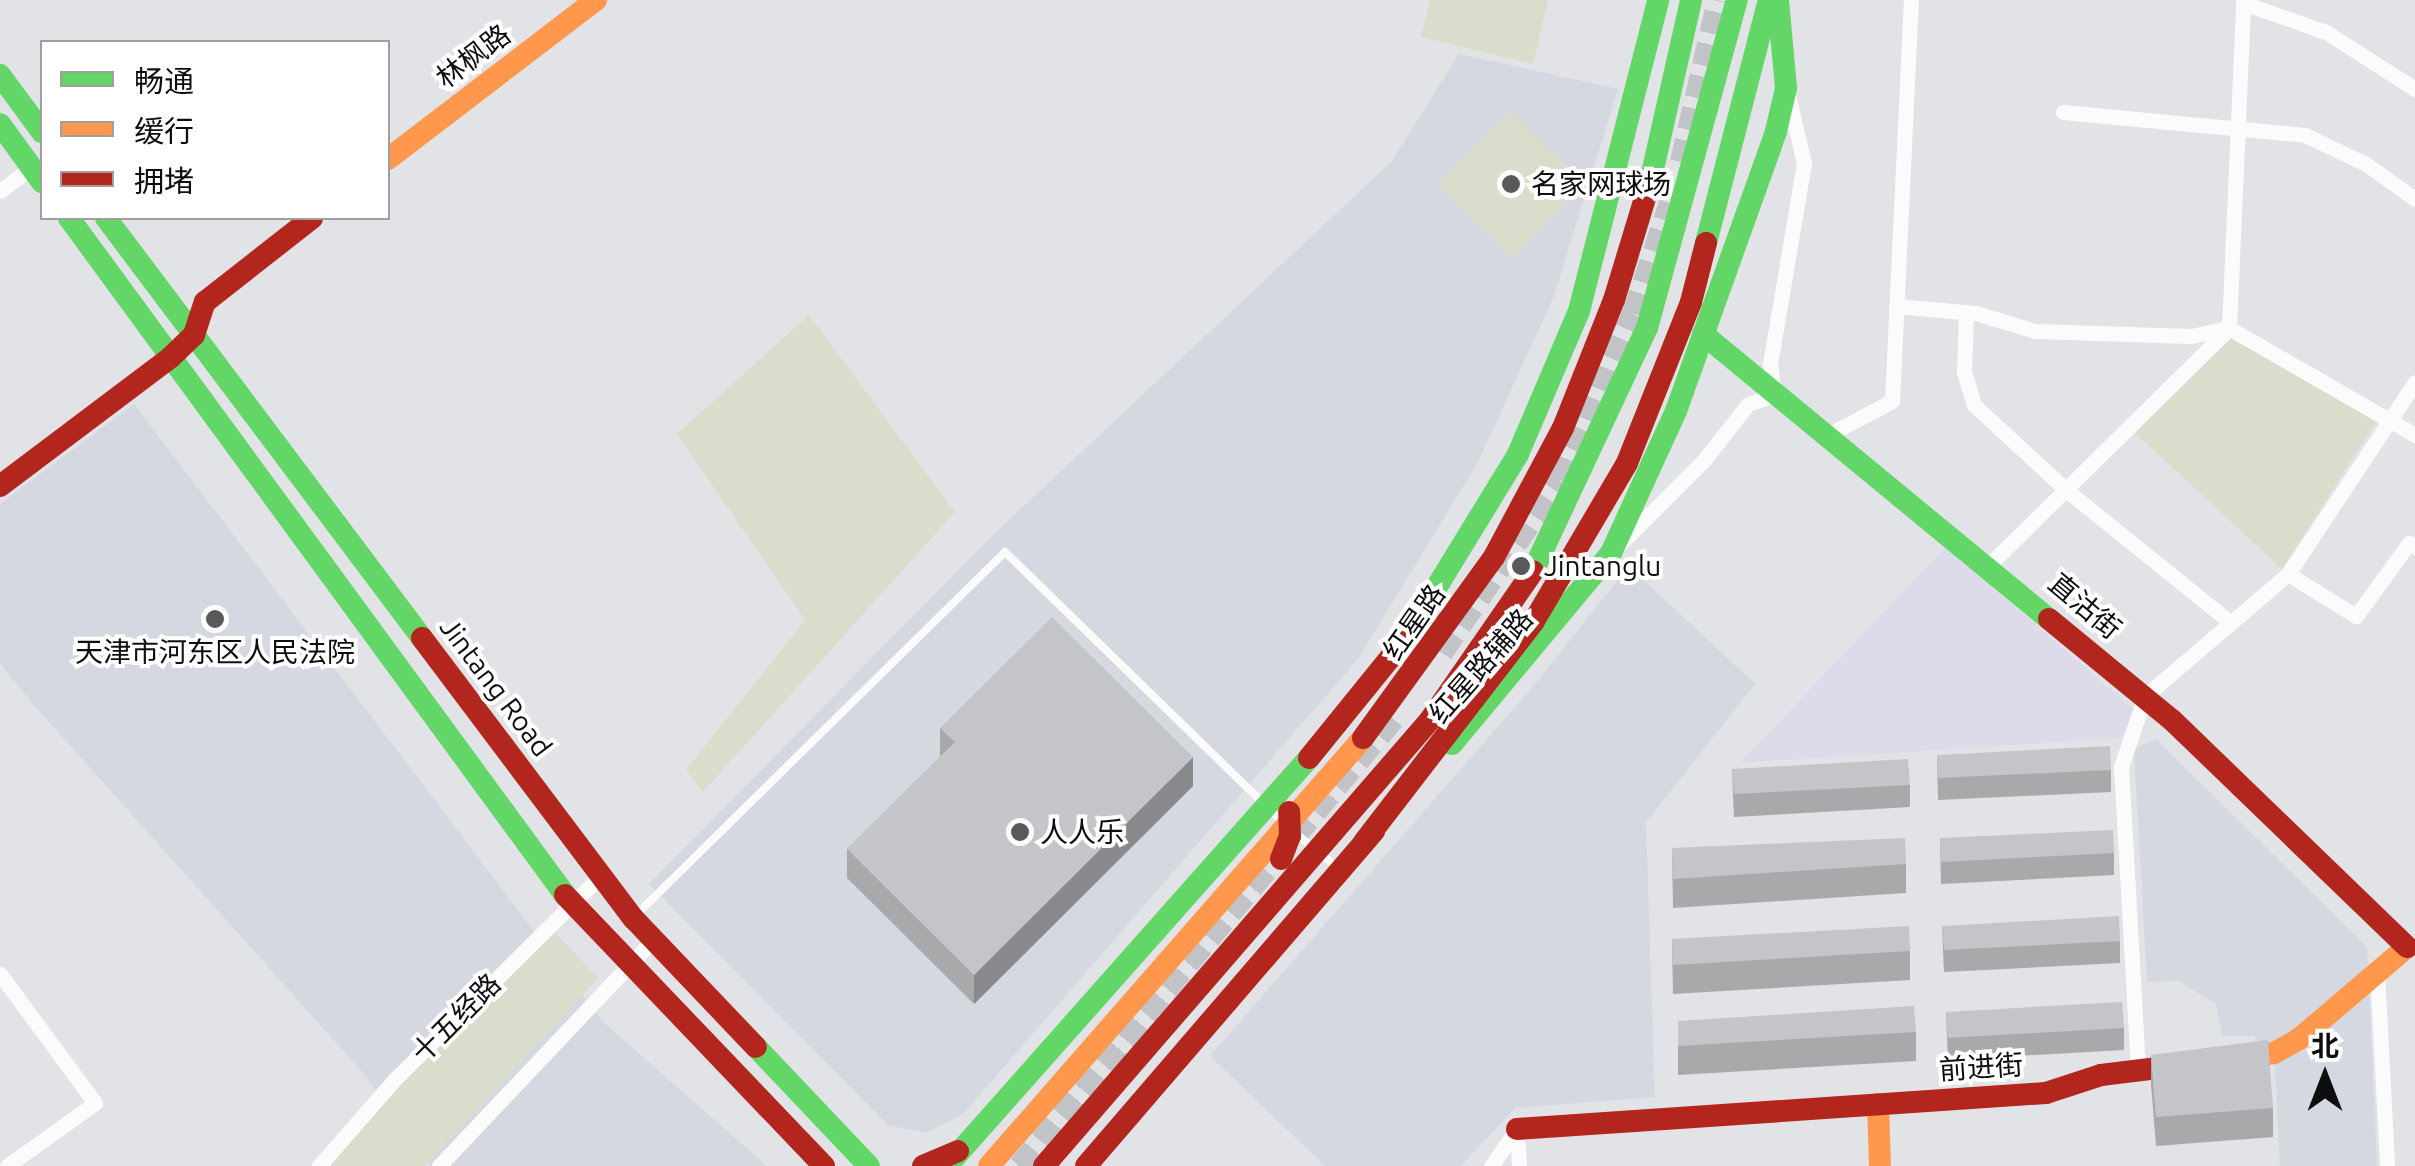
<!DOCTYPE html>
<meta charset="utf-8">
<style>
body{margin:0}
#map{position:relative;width:2415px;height:1166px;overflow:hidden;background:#e2e3e7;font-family:Ubuntu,"Noto Sans SC",sans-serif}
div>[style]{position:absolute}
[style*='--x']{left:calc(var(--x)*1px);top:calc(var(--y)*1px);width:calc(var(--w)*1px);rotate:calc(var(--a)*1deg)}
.built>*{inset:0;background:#d5d7e1}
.industrial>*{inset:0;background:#dddbe9}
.green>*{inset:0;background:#d9decc}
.secondary-tunnel>*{height:22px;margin-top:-11px;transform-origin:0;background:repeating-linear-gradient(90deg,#c2c3c7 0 22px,transparent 0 33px)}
.lane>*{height:8px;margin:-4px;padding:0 4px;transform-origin:4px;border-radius:4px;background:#fbfbfb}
.street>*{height:15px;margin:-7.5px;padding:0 7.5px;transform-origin:7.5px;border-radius:7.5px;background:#fbfbfb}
.fast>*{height:22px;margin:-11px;padding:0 11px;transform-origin:11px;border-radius:11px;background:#63d668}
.slow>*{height:22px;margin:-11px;padding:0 11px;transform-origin:11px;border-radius:11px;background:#ff974d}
.jam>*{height:22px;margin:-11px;padding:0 11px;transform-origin:11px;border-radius:11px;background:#b3261e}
.wall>*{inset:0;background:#a9a9ac}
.shaded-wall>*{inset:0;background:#898a8c}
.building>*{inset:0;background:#c4c5c8}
.dots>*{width:28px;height:28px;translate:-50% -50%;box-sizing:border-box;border:5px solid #fff;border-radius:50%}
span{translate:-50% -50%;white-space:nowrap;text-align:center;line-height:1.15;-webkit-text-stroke:8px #fff;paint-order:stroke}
.street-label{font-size:28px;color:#0e0e10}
.poi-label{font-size:28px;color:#0e0e10}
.left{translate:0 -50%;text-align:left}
.legend{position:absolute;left:40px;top:40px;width:350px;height:180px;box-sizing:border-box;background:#fff;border:2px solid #9f9f9f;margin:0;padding:12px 18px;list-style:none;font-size:30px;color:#0e0e10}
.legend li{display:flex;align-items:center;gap:20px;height:50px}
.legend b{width:50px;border:2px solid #9f9f9f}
.north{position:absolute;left:2275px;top:1026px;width:100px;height:100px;-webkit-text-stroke:8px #fff;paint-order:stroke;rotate:0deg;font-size:28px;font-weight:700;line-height:40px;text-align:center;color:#0e0e10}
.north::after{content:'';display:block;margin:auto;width:35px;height:45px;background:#0e0e10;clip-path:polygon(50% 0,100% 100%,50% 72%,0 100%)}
</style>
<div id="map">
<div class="built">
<div style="clip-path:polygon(1459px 54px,1618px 89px,1554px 296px,1478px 462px,1358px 659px,963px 1114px,926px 1133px,888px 1125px,649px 884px,995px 533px,1392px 161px)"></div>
<div style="clip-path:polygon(134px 404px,603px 1022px,767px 1166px,430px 1166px,364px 1074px,32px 703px,0 663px,0 504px)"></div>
<div style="clip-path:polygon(1629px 566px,1755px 684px,1646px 822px,1655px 1097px,1515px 1108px,1461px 1166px,1325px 1166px,1210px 1056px,1536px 683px)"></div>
<div style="clip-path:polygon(2156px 739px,2367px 947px,2377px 1166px,2280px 1166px,2275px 1066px,2254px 1036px,2222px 1036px,2216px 1004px,2179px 981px,2147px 982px,2134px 749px)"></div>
</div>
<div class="industrial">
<div style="clip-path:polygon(1946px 547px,2139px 714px,2120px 738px,1740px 763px)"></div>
</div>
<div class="green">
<div style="clip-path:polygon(1430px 0,1548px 0,1533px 64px,1421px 37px)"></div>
<div style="clip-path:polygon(1510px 111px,1585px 183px,1513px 258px,1437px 185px)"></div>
<div style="clip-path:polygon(809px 315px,955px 512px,703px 792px,686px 770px,805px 620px,677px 434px)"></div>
<div style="clip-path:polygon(2228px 337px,2377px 420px,2282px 569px,2133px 431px)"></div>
<div style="clip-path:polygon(554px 931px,598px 978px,425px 1166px,323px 1166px,411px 1069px)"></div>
</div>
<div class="secondary-tunnel">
<div style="--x:1681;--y:162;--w:166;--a:-77.1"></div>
<div style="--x:1442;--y:653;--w:209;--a:-55.7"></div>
<div style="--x:1560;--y:480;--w:181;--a:-66.3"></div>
<div style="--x:1633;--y:314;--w:117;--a:-71.6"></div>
<div style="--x:1019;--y:1166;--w:588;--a:-50.03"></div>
</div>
<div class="lane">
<div style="--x:1294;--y:832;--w:57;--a:39.3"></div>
<div style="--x:636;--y:915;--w:518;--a:-44.53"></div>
<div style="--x:1005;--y:552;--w:389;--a:44.2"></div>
</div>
<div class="street">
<div style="--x:2063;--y:112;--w:243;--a:5.4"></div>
<div style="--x:2305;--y:135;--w:68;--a:25.4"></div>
<div style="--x:2366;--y:164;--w:60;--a:35.5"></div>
<div style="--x:0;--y:191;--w:40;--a:-37"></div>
<div style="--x:1896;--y:306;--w:80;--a:5"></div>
<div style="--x:1976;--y:313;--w:62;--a:17"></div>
<div style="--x:2035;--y:331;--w:156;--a:1.8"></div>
<div style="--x:2191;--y:336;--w:39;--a:-12"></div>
<div style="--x:2229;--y:328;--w:325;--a:-87.5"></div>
<div style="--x:2243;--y:3;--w:88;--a:19.3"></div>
<div style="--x:2326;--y:32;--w:106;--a:32.6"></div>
<div style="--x:1966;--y:312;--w:60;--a:91.9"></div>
<div style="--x:1964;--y:372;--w:34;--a:73"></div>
<div style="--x:1974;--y:405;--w:124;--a:42.7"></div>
<div style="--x:2065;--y:489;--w:213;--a:38.9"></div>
<div style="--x:1826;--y:436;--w:75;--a:-27.9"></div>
<div style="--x:1892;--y:401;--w:401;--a:-87.3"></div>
<div style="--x:1621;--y:543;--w:117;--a:-45"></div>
<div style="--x:1704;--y:460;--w:71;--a:-51.8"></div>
<div style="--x:1748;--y:404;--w:28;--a:-19"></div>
<div style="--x:1774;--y:395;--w:31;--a:-97"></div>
<div style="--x:1770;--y:364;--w:204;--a:-80.4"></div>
<div style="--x:1804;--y:163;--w:70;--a:-103.2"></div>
<div style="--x:1990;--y:564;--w:336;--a:-44.6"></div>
<div style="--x:2229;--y:328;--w:215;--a:29.9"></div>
<div style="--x:2288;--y:574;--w:80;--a:31.7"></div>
<div style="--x:2356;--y:616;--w:90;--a:-54"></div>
<div style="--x:2409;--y:543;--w:7;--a:34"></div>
<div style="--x:2377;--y:972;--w:194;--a:87"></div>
<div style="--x:0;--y:974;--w:160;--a:53.6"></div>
<div style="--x:95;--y:1103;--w:108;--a:144.4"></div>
<div style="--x:2138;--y:1070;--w:303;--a:-93.2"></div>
<div style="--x:2121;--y:767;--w:75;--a:-71.3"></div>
<div style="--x:2145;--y:696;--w:188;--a:-40.5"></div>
<div style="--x:2288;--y:574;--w:230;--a:-56.5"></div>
<div style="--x:1517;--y:1129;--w:37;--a:87"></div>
<div style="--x:319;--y:1166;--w:114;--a:-48.9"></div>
<div style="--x:394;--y:1080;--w:290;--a:-44.7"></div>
<div style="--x:439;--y:1166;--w:311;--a:-46.6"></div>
<div style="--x:1491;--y:1166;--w:45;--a:-54.9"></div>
</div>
<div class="fast">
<div style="--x:0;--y:75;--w:71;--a:53.6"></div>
<div style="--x:0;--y:124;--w:72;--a:54.1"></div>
<div style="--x:1651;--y:178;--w:182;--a:-77.3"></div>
<div style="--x:69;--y:218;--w:839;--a:53.77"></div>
<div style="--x:106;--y:218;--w:526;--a:53.04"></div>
<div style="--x:1706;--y:243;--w:251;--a:-75.5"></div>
<div style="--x:1703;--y:334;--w:448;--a:39.5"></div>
<div style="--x:1533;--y:571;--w:268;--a:-64.9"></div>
<div style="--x:1647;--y:328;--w:340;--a:-74.7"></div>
<div style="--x:1403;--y:642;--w:220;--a:-58.5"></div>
<div style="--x:1518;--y:454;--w:155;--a:-66.9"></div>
<div style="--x:1579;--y:311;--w:321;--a:-75.7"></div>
<div style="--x:1452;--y:744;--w:249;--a:-50.2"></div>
<div style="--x:1611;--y:553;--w:156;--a:-65.4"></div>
<div style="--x:1676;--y:411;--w:297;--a:-70.3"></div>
<div style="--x:1776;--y:131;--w:44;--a:-76.9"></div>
<div style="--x:1786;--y:88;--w:88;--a:-95.2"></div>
<div style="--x:756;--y:1047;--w:164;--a:46.5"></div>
<div style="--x:947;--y:1166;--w:545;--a:-48.42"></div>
</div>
<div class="slow">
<div style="--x:388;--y:159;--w:262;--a:-37.4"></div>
<div style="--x:2238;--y:1057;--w:36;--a:-6"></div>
<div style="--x:2274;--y:1053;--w:29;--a:-29"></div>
<div style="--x:2299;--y:1039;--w:142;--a:-40.4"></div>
<div style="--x:1878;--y:1104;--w:62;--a:88.2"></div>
<div style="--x:989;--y:1166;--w:568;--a:-48.85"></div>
</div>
<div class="jam">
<div style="--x:0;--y:486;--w:214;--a:-37"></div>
<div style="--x:171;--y:357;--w:32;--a:-44"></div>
<div style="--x:194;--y:335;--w:35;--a:-72"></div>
<div style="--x:205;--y:302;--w:136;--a:-38.1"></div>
<div style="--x:2049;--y:619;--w:159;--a:39.4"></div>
<div style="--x:2172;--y:720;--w:327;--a:44"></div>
<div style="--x:422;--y:638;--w:351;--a:53"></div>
<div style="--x:633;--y:918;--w:178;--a:46.4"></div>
<div style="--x:1363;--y:738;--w:223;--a:-54.1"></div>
<div style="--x:1494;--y:557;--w:146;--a:-61.9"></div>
<div style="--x:1563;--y:428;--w:138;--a:-68.3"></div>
<div style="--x:1614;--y:300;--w:127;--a:-73.1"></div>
<div style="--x:1309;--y:758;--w:149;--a:-51"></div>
<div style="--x:1364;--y:842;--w:279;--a:-52.4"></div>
<div style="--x:1534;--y:621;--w:183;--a:-59.5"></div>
<div style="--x:1627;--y:463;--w:173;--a:-68.3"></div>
<div style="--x:1691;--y:302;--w:61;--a:-75.7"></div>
<div style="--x:1281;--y:859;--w:25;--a:-69"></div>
<div style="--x:1290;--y:836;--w:24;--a:-92"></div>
<div style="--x:565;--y:895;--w:375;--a:46.3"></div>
<div style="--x:1517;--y:1129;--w:530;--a:-3.89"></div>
<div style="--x:2046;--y:1093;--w:58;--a:-18.1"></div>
<div style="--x:2101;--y:1075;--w:82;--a:-7"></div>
<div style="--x:923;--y:1166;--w:38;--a:-23"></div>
<div style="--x:1044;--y:1166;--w:590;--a:-49.12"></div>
<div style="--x:1430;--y:720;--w:181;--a:-55.3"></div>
<div style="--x:1086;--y:1166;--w:442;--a:-49.3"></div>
</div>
<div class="wall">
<div style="clip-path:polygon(940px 728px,1193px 786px,974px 1004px,847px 878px,847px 849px,940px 757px)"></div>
<div style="clip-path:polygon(1937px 755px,2111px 770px,2111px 792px,1938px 800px)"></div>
<div style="clip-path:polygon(1732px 769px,1910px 785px,1910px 807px,1734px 817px)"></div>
<div style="clip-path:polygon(1940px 838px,2114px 853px,2114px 875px,1941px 884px)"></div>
<div style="clip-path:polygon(1672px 848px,1906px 864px,1906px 893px,1673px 908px)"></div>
<div style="clip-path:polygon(1942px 926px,2120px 941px,2120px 963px,1944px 972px)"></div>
<div style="clip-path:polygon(1672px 939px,1910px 951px,1910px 980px,1673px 994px)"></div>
<div style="clip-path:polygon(1946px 1012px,2124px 1028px,2124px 1050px,1948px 1060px)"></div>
<div style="clip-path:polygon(1678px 1021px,1916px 1032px,1916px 1061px,1678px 1075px)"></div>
<div style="clip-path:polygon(2151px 1055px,2273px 1108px,2273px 1137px,2156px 1146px,2151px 1084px)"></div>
</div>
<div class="shaded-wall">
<div style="clip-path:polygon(1193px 757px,1193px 786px,974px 1004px,974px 975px)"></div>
</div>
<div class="building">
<div style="clip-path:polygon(1052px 617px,1193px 757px,974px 975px,847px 849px,955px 742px,940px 728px)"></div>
<div style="clip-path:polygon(2110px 746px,2111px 770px,1938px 778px,1937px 755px)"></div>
<div style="clip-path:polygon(1908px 759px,1910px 785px,1734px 794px,1732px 769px)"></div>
<div style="clip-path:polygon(2113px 830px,2114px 853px,1941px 862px,1940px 838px)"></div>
<div style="clip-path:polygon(1905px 838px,1906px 864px,1673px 879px,1672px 848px)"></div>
<div style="clip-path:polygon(2119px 916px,2120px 941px,1944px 950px,1942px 926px)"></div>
<div style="clip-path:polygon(1909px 926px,1910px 951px,1673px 965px,1672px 939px)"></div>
<div style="clip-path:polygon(2122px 1002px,2124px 1028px,1948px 1038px,1946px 1012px)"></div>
<div style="clip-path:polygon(1914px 1006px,1916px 1032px,1678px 1046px,1678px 1021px)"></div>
<div style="clip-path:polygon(2268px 1040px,2273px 1108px,2156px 1117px,2151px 1055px)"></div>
</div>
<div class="dots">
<div style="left:1511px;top:184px;background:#58595b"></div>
<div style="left:1521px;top:566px;background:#58595b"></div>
<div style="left:215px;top:619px;background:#58595b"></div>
<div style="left:1020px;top:832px;background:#58595b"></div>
</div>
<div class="street-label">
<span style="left:473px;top:56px;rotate:-37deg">林枫路</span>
<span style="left:2085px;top:606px;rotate:40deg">直沽街</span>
<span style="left:1414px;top:622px;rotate:-55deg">红星路</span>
<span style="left:1481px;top:666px;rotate:-49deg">红星路辅路</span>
<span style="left:496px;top:687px;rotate:53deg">Jintang Road</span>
<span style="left:456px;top:1018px;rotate:-45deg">十五经路</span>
<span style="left:1981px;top:1067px;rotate:-4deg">前进街</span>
</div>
<div class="poi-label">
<span class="left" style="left:1531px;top:184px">名家网球场</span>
<span class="left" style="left:1544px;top:566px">Jintanglu</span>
<span style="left:215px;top:652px">天津市河东区人民法院</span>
<span class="left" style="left:1040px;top:832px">人人乐</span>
</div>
<ul class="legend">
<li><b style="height:12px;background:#63d668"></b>畅通</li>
<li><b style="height:12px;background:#ff974d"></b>缓行</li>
<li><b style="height:12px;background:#b3261e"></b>拥堵</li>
</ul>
<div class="north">北</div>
</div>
